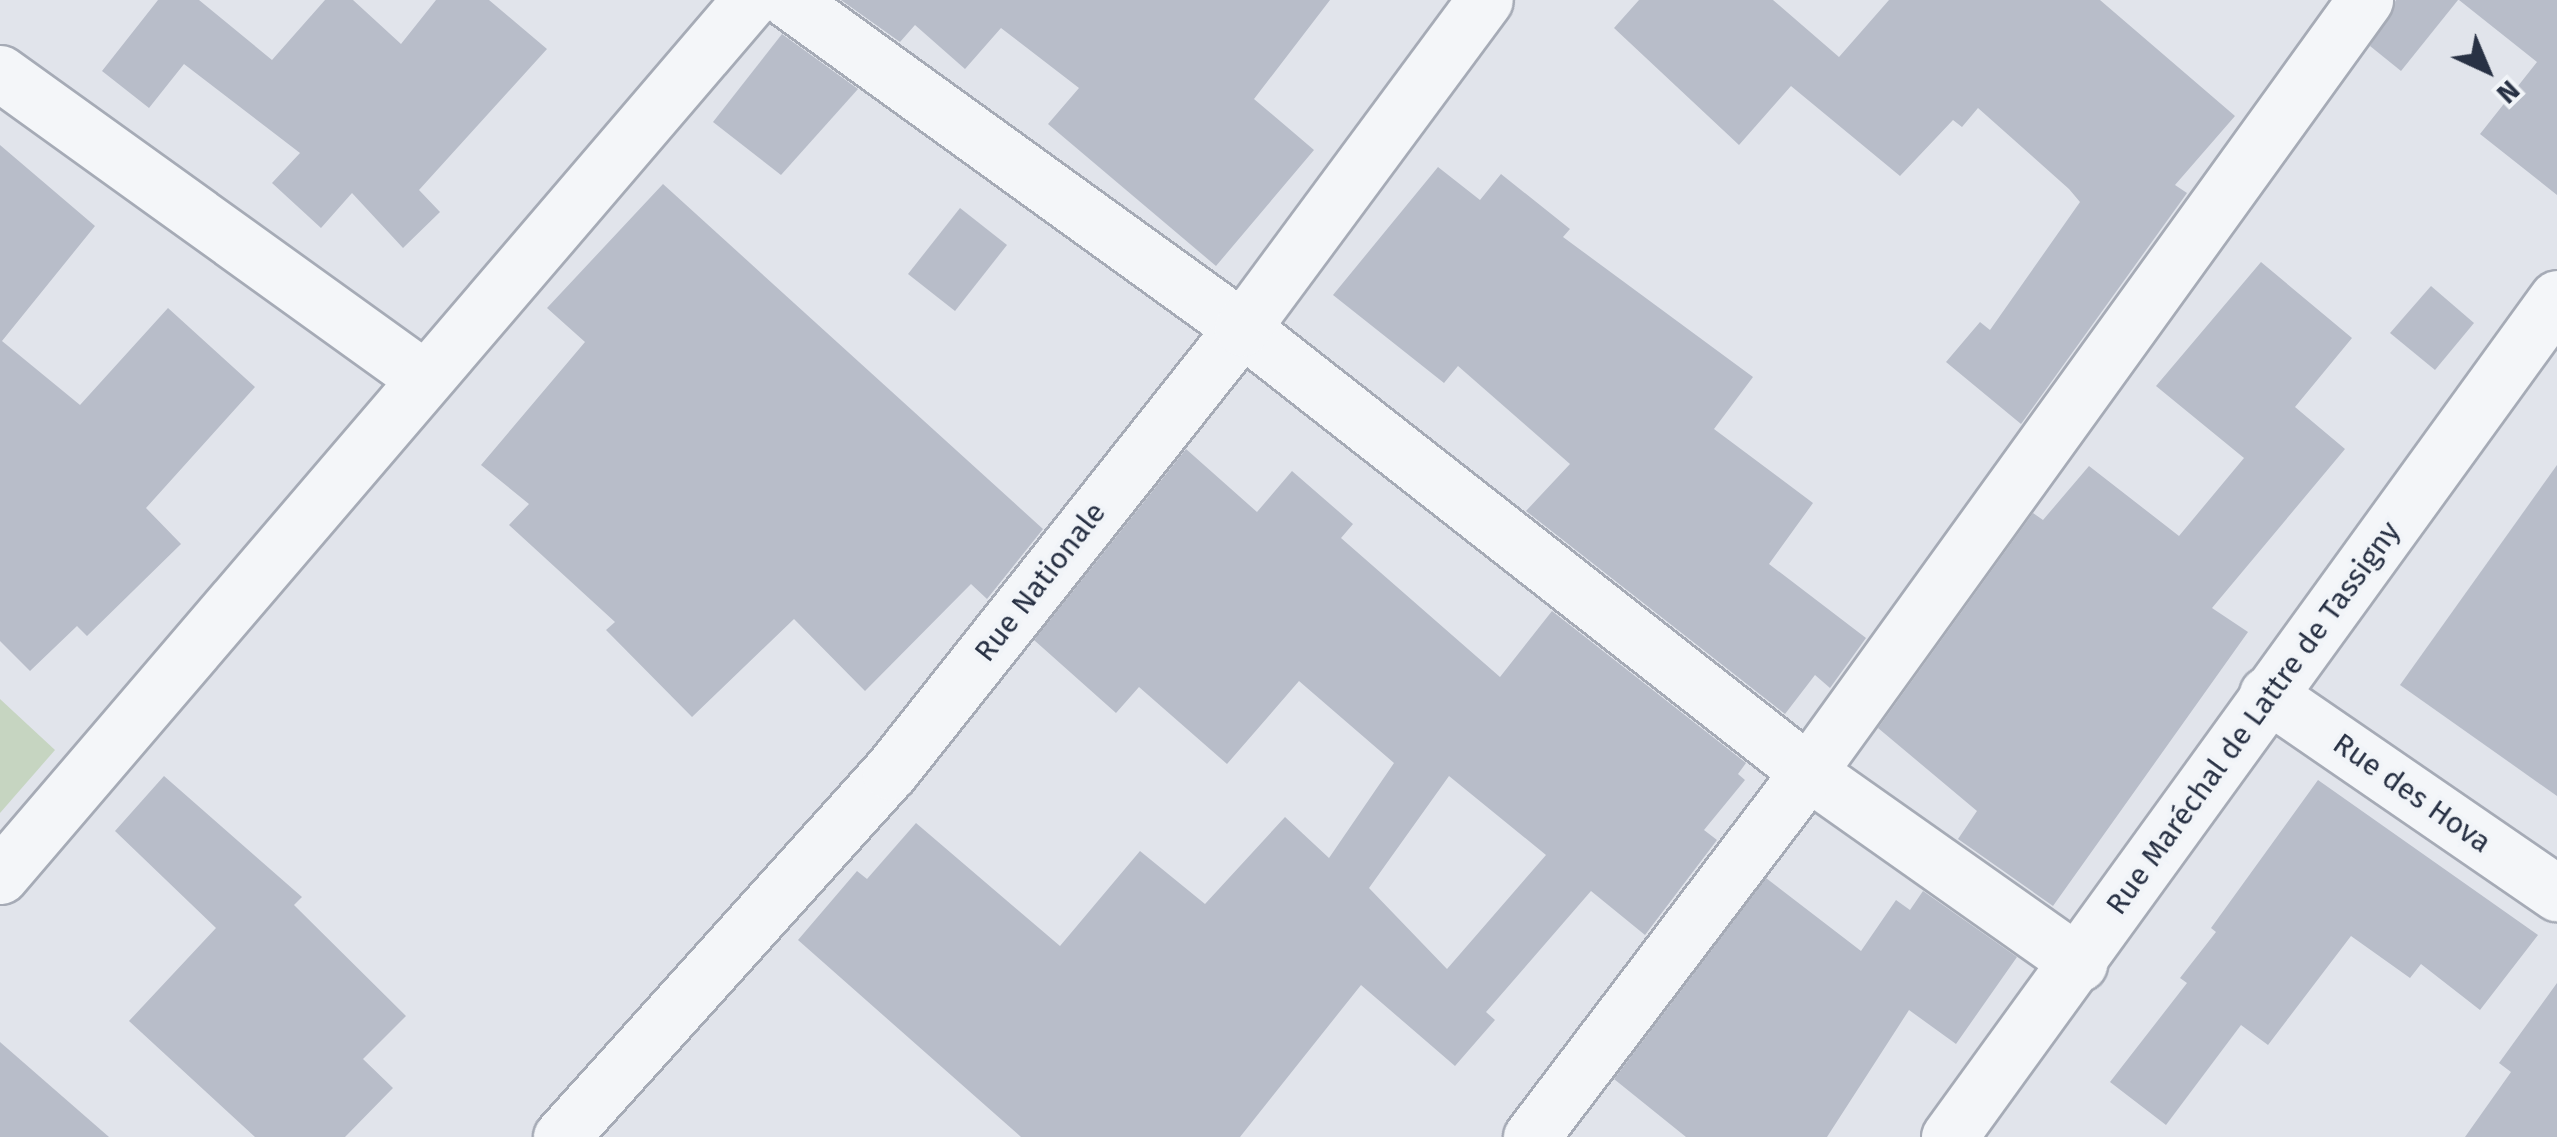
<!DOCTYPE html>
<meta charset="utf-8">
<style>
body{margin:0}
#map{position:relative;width:2557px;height:1137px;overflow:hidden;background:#e1e4eb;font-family:"Fira Sans",sans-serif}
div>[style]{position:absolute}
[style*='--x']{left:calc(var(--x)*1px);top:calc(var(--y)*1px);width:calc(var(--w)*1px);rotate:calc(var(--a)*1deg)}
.green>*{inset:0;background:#c6d5c1}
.building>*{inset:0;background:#b8bdc9}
.roads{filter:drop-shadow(2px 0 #a6abb6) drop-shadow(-2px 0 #a6abb6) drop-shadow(0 2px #a6abb6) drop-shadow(0 -2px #a6abb6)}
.minor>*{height:55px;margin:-27.5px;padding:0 27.5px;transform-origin:27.5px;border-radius:27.5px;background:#f4f6f9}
span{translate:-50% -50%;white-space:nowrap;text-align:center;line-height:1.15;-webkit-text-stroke:8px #f1f4f8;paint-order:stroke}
.street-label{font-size:30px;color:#283144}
.north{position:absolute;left:2437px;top:20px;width:100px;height:100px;-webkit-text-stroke:8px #f1f4f8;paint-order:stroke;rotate:136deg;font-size:28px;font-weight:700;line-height:40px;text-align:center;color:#283144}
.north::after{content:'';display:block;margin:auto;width:35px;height:45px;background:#283144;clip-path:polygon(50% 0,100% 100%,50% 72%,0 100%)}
</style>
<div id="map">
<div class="green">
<div style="clip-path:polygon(0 699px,55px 750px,0 813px)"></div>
</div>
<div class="building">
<div style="clip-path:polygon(158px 0,199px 0,272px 60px,325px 0,353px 0,401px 44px,436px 0,489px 0,547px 49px,419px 190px,440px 212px,403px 248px,352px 193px,321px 228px,272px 183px,300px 153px,184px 64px,149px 108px,102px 71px)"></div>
<div style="clip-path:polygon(841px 0,1330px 0,1254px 99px,1314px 150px,1216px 266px,1048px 124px,1079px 88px,1001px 28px,965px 69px,915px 25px,900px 42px)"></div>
<div style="clip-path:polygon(1639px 0,1773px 0,1839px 57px,1889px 0,2100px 0,2235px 116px,2175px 185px,2187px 193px,2021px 424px,1946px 362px,1980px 322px,1990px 330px,2080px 202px,2069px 189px,1978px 108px,1962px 127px,1953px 120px,1900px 176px,1791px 86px,1739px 145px,1614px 28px)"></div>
<div style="clip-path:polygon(2396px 0,2458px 0,2401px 71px,2370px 46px)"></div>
<div style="clip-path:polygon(2459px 0,2557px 0,2557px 195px,2480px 134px,2537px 62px)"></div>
<div style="clip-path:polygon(782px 34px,858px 89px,781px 175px,713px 122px)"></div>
<div style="clip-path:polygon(0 145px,95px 226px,2px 341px,80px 405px,168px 308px,255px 387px,146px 508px,181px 544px,87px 636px,77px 626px,30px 671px,0 641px)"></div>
<div style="clip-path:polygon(1438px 167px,1480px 200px,1501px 174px,1570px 229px,1563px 237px,1753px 377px,1714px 429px,1813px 503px,1769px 564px,1866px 638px,1830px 688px,1815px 675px,1785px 714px,1526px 511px,1570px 464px,1458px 366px,1444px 383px,1333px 295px)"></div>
<div style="clip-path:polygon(663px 184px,1043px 529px,987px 599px,971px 584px,865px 691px,794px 619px,692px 717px,606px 630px,615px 622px,509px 525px,529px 504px,481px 465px,585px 342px,547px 308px)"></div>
<div style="clip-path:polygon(960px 208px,1007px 245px,955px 311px,908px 274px)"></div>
<div style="clip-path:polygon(2261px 262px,2352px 338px,2295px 407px,2345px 449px,2212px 608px,2248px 632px,2053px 906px,1958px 839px,1977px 811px,1878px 728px,2033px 513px,2043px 520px,2089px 466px,2179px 536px,2244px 458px,2156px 386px)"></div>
<div style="clip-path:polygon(2431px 286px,2474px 323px,2435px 370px,2390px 333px)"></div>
<div style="clip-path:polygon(evenodd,1186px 449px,1257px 512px,1292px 471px,1353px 524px,1341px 538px,1500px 677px,1552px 611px,1746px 763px,1738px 774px,1745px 780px,1704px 830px,1717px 840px,1645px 935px,1591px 891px,1486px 1012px,1495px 1020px,1455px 1066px,1361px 985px,1240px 1137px,1021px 1137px,798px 940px,857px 871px,867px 879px,916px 823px,1060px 946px,1140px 851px,1205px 904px,1285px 817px,1329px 858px,1394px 763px,1299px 681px,1227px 764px,1139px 687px,1116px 713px,1034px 640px,1186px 449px,1449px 776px,1546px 855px,1447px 969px,1369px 888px,1449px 776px)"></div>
<div style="clip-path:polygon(2557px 465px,2557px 796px,2400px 685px)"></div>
<div style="clip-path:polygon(164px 776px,302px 897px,294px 905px,406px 1016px,363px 1059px,393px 1088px,345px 1137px,255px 1137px,129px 1021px,216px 928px,115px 831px)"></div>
<div style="clip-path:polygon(2318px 780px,2538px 935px,2480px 1010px,2421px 964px,2410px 978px,2351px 936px,2268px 1045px,2241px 1025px,2166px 1125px,2110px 1082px,2187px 983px,2180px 978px,2216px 932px,2211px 928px)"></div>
<div style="clip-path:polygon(1766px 878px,1861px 951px,1896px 900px,1910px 910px,1923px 891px,2017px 957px,1956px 1044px,1909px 1010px,1827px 1137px,1686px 1137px,1614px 1079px)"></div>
<div style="clip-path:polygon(2557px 983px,2557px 1137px,2465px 1137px,2511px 1072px,2499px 1063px)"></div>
<div style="clip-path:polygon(0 1042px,109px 1137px,0 1137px)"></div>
</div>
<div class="roads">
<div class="minor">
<div style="--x:788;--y:0;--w:560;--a:35.85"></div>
<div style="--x:1242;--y:328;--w:719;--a:38.11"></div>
<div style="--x:1808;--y:772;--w:332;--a:35.2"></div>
<div style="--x:0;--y:73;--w:522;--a:35.73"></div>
<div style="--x:2267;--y:694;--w:352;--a:34.5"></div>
<div style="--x:0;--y:876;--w:1153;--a:-49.43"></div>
<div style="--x:561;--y:1137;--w:491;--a:-48"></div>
<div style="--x:890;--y:772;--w:567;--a:-51.59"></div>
<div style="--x:1242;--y:328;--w:408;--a:-53.5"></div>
<div style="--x:1531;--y:1137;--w:458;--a:-52.8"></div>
<div style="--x:1808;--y:772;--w:952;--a:-54.19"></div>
<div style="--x:1949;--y:1137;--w:1036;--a:-54.07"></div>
</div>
</div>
<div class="street-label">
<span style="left:1040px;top:582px;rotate:-52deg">Rue Nationale</span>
<span style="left:2253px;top:718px;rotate:-54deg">Rue Maréchal de Lattre de Tassigny</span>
<span style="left:2412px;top:793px;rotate:35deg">Rue des Hova</span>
</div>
<div class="north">N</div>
</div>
